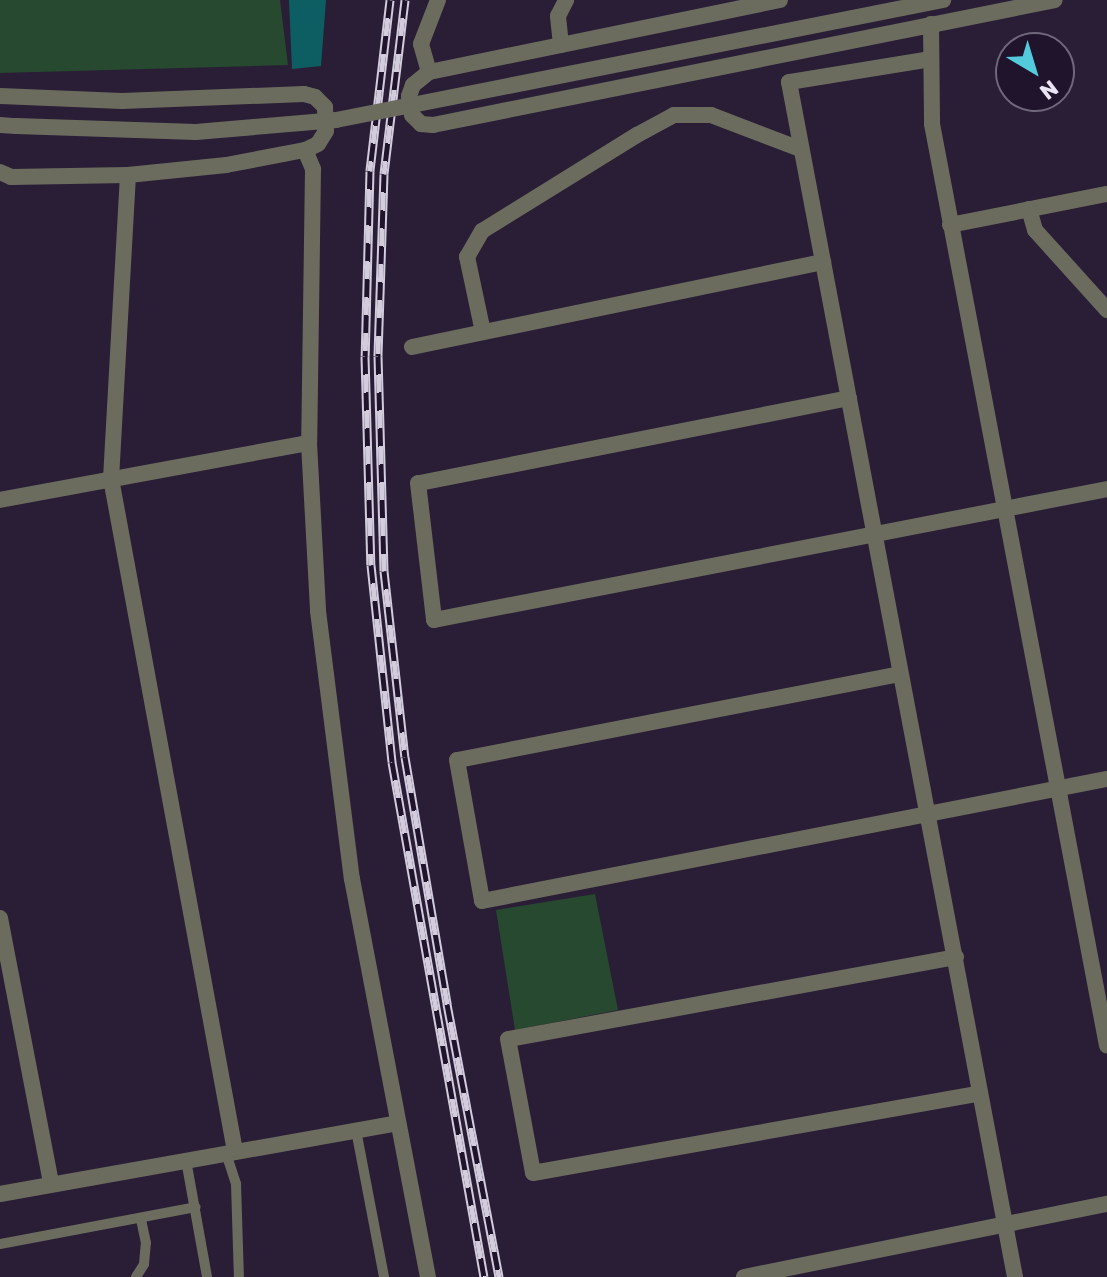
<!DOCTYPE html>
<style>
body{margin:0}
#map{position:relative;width:1107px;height:1277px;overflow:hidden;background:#291e36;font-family:Rubik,sans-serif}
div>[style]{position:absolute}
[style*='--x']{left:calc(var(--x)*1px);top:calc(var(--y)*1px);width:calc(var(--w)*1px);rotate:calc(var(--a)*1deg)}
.green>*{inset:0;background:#26492f}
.water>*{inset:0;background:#0d5e62}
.service>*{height:10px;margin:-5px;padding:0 5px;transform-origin:5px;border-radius:5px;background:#6c6c5e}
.minor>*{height:16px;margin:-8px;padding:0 8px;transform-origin:8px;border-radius:8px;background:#6c6c5e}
.tertiary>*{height:16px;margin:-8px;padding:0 8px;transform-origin:8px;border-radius:8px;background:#6c6c5e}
.rail>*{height:9px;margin-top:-4.5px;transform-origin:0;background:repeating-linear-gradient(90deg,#1f142c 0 18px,#d3ccdd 0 36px);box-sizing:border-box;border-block:2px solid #d3ccdd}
.tertiary-bridge>*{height:16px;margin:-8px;padding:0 8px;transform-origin:8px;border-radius:8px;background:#6c6c5e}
span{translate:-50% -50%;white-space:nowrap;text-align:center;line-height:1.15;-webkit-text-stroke:6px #1f142c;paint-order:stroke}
.north{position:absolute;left:995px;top:32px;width:80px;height:80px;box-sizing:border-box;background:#1f142c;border:2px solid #70677c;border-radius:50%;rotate:142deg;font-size:22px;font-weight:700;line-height:32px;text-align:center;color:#eae4f4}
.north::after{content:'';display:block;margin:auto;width:28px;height:36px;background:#54cadd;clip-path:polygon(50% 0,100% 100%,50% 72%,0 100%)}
</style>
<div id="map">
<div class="green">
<div style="clip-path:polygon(0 0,280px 0,288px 65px,0 73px)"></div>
<div style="clip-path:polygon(595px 894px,618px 1010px,515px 1030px,496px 910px)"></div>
</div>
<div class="water">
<div style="clip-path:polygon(289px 0,326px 0,321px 66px,292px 69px)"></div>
</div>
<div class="service">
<div style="--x:356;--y:1130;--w:150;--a:79.2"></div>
<div style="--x:226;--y:1153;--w:33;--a:72"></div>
<div style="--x:236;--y:1184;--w:93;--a:88.2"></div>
<div style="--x:186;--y:1160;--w:119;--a:79.8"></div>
<div style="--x:0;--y:1244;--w:199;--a:-10.7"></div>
<div style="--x:136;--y:1277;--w:15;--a:-58"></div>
<div style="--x:144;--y:1264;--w:21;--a:-85"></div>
<div style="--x:146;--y:1243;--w:25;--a:-102"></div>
</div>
<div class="minor">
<div style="--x:780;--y:0;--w:358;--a:168.4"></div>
<div style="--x:429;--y:72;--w:21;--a:141"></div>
<div style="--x:413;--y:85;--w:12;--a:110"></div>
<div style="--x:409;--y:96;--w:19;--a:81"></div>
<div style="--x:412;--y:115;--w:13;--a:45"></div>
<div style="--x:421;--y:124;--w:12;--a:5"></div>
<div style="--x:433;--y:125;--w:634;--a:-11.36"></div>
<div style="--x:561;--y:45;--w:29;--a:-96"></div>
<div style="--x:558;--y:16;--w:18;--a:-63"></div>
<div style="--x:931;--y:59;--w:144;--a:170.8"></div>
<div style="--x:789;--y:82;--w:1216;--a:79.29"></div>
<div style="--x:429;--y:72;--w:29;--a:-106"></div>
<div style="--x:421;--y:44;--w:47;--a:-68.9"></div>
<div style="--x:0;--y:96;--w:122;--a:2.3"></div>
<div style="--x:122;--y:101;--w:182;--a:-2.2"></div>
<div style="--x:304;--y:94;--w:11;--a:15"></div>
<div style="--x:315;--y:97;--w:14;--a:45"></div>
<div style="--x:325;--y:107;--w:24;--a:88"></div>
<div style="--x:326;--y:131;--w:15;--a:122"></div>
<div style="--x:318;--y:144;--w:14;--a:155"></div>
<div style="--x:305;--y:150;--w:21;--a:67"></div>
<div style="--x:313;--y:169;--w:274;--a:90.8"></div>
<div style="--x:309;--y:443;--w:168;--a:86.9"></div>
<div style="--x:318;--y:611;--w:270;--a:82.8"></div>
<div style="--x:352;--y:879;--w:405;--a:79.2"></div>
<div style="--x:0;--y:172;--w:12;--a:24"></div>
<div style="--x:11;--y:177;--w:117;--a:-1"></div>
<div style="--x:1029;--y:209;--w:22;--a:74"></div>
<div style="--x:1035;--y:230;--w:108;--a:48"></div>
<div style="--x:950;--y:225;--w:160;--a:-11.2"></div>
<div style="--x:483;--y:332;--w:77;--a:-102"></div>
<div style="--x:467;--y:257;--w:30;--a:-60"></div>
<div style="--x:482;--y:231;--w:182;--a:-31.8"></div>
<div style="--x:637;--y:135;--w:42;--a:-28.4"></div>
<div style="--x:674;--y:115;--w:37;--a:0"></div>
<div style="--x:711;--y:115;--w:95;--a:20.9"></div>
<div style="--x:412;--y:347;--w:420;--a:-11.7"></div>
<div style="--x:849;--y:398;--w:439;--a:168.8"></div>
<div style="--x:418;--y:483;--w:138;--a:83.3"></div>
<div style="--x:434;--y:620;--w:686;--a:-11.01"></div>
<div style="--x:0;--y:500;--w:314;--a:-10.5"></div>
<div style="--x:900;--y:674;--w:451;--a:169"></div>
<div style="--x:457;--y:760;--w:143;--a:79.9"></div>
<div style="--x:482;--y:901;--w:637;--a:-11.05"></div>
<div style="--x:0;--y:918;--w:271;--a:79.1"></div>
<div style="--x:956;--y:957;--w:455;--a:169.6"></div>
<div style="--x:508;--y:1039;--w:136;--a:79.4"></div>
<div style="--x:533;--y:1173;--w:454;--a:-10.1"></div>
<div style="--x:235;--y:1151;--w:683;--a:-100.45"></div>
<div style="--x:111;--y:479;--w:304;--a:-86.8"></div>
<div style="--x:128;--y:175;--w:99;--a:-5.8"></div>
<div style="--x:226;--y:165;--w:80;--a:-10.8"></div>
<div style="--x:0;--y:1194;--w:404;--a:-10.1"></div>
<div style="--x:744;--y:1277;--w:370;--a:-11.4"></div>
</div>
<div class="tertiary">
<div style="--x:931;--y:24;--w:100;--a:89.4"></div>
<div style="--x:932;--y:124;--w:938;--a:79.25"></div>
<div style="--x:0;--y:125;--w:16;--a:4"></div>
</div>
<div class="rail">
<div style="--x:390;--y:0;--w:172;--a:96.7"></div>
<div style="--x:370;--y:171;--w:185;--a:91.5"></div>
<div style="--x:365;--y:356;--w:209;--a:88.4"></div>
<div style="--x:371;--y:565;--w:198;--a:83.9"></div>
<div style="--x:392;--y:762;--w:523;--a:79.87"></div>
<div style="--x:405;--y:0;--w:175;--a:96.9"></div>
<div style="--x:384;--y:174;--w:182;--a:91.9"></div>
<div style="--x:378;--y:356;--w:215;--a:88.4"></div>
<div style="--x:384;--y:571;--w:187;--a:83.6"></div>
<div style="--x:405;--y:757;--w:251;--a:80.3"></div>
<div style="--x:447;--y:1004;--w:278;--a:79.2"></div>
</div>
<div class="tertiary-bridge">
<div style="--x:16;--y:126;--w:180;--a:1.9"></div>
<div style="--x:196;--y:132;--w:141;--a:-4.9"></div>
<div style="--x:336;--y:120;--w:619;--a:-11.18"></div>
</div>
<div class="north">N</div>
</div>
